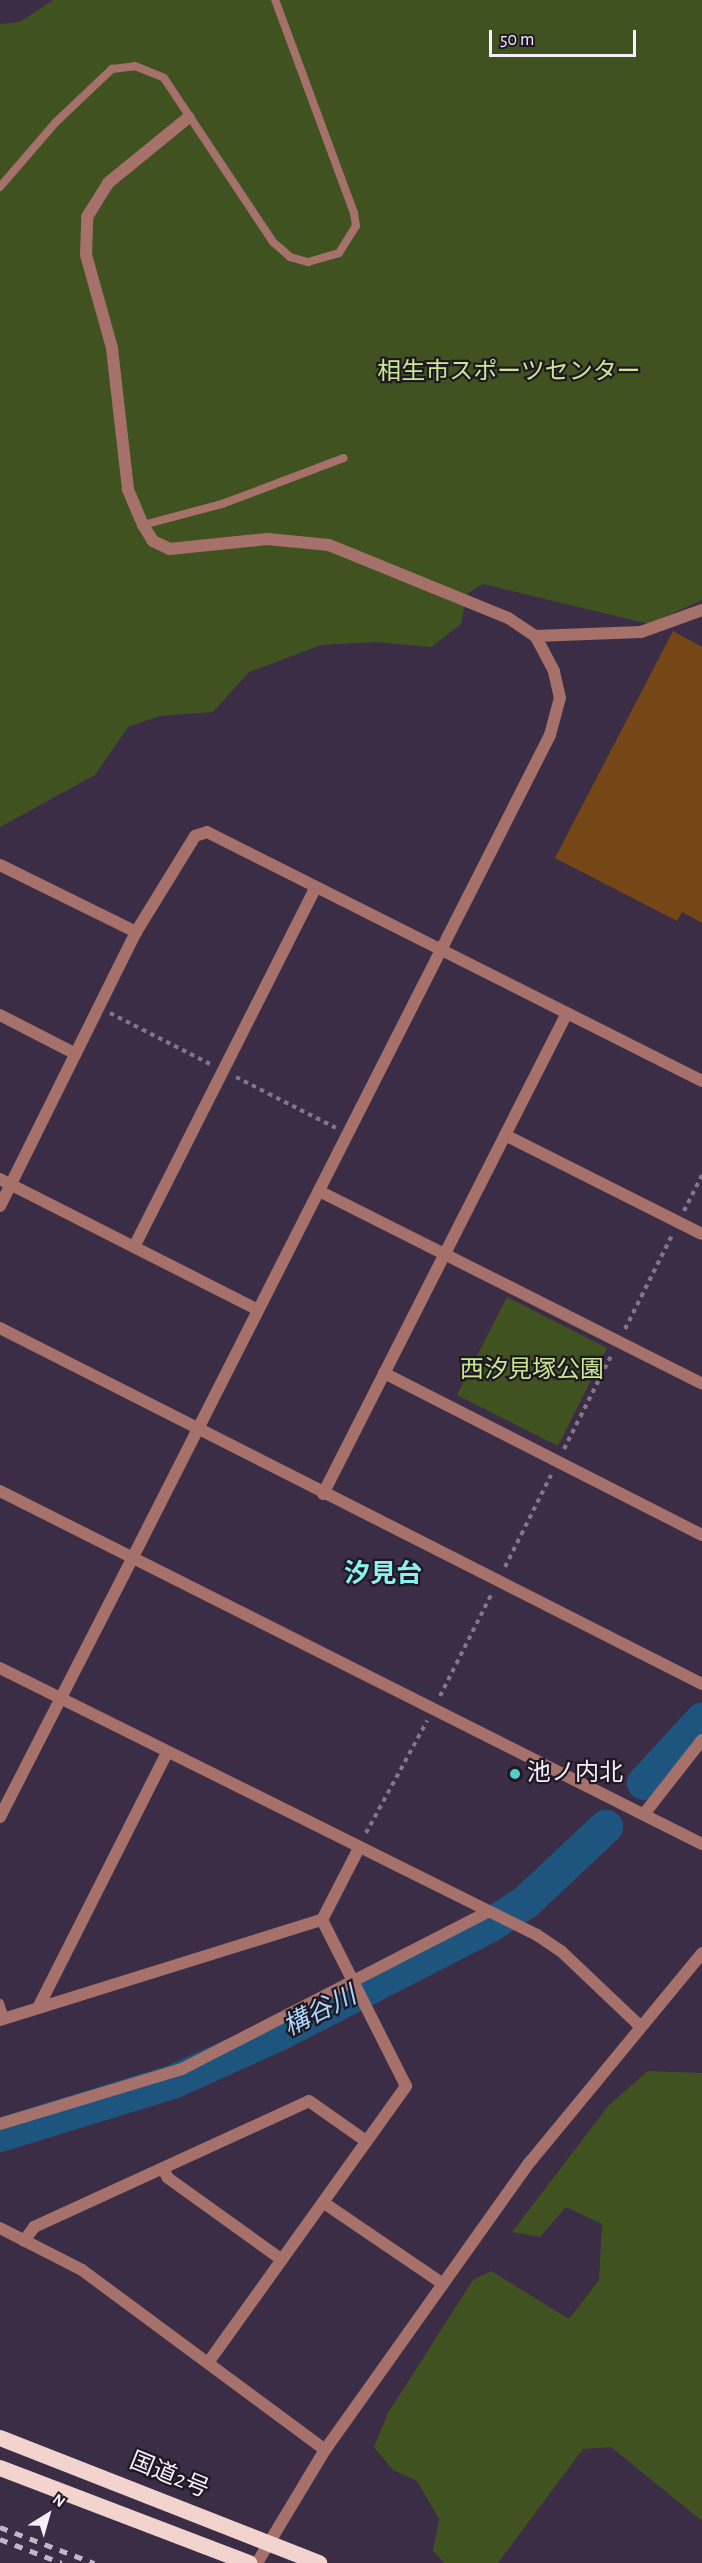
<!DOCTYPE html>
<meta charset="utf-8">
<style>
body{margin:0}
#map{position:relative;width:702px;height:2563px;overflow:hidden;background:#3b2d45;font-family:"Alegreya Sans","Noto Sans JP",sans-serif}
div>[style]{position:absolute}
[style*='--x']{left:calc(var(--x)*1px);top:calc(var(--y)*1px);width:calc(var(--w)*1px);rotate:calc(var(--a)*1deg)}
.green>*{inset:0;background:#415221}
.river>*{height:34px;margin:-17px;padding:0 17px;transform-origin:17px;border-radius:17px;background:#1e557e}
.building>*{inset:0;background:#754717}
.path>*{height:4px;margin-top:-2px;transform-origin:0;background:repeating-linear-gradient(90deg,#82768b 0 4.5px,transparent 0 9px)}
.service>*{height:8px;margin:-4px;padding:0 4px;transform-origin:4px;border-radius:4px;background:#a5716a}
.minor>*{height:12px;margin:-6px;padding:0 6px;transform-origin:6px;border-radius:6px;background:#a5716a}
.tertiary>*{height:12px;margin:-6px;padding:0 6px;transform-origin:6px;border-radius:6px;background:#a5716a}
.trunk>*{height:16px;margin:-8px;padding:0 8px;transform-origin:8px;border-radius:8px;background:#f3d3ce}
.rail>*{height:4.5px;margin-top:-2.25px;transform-origin:0;background:repeating-linear-gradient(90deg,#c1b7c9 0 8px,transparent 0 16px)}
.dots>*{width:16px;height:16px;translate:-50% -50%;box-sizing:border-box;border:3px solid #1f1823;border-radius:50%}
span{translate:-50% -50%;white-space:nowrap;text-align:center;line-height:1.15;-webkit-text-stroke:4.5px #1f1823;paint-order:stroke}
.park-label{font-size:24px;color:#c7e890}
.poi-label{font-size:24px;color:#f7eefe}
.left{translate:0 -50%;text-align:left}
.street-label{font-size:24px;color:#f7eefe}
.neighbourhood-label{font-size:26px;color:#87f3f0;font-weight:700}
.water-label{font-size:26px;color:#aad7fd;font-style:italic}
.north{position:absolute;left:18px;top:2485px;width:60px;height:60px;-webkit-text-stroke:4px #1f1823;paint-order:stroke;rotate:37deg;font-size:16px;font-weight:700;line-height:24px;text-align:center;color:#f7eefe}
.north::after{content:'';display:block;margin:auto;width:21px;height:27px;background:#f7eefe;clip-path:polygon(50% 0,100% 100%,50% 72%,0 100%)}
.scale{position:absolute;left:489px;top:30px;width:147px;height:27px;box-sizing:border-box;border:3px solid #f7eefe;border-top:0;padding-left:8px;font-size:18px;line-height:21px;white-space:nowrap;color:#f7eefe;-webkit-text-stroke:4px #1f1823;paint-order:stroke}
</style>
<div id="map">
<div class="green">
<div style="clip-path:polygon(53px 0,702px 0,702px 600px,649px 624px,483px 584px,467px 594px,461px 624px,431px 647px,375px 642px,321px 645px,249px 672px,213px 712px,159px 716px,128px 727px,95px 775px,0 827px,0 24px,20px 22px)"></div>
<div style="clip-path:polygon(507px 1297px,607px 1348px,558px 1446px,457px 1395px)"></div>
<div style="clip-path:polygon(648px 2071px,702px 2073px,702px 2521px,611px 2447px,583px 2449px,498px 2563px,444px 2563px,433px 2551px,439px 2519px,417px 2481px,393px 2470px,374px 2447px,388px 2413px,473px 2280px,491px 2271px,569px 2319px,599px 2280px,602px 2224px,566px 2207px,540px 2237px,512px 2232px,609px 2105px)"></div>
</div>
<div class="river">
<div style="--x:644;--y:1783;--w:86;--a:-47.4"></div>
<div style="--x:0;--y:2135;--w:183;--a:-17.1"></div>
<div style="--x:175;--y:2081;--w:114;--a:-24.3"></div>
<div style="--x:279;--y:2034;--w:236;--a:-27.2"></div>
<div style="--x:489;--y:1926;--w:44;--a:-33"></div>
<div style="--x:526;--y:1902;--w:110;--a:-43.2"></div>
</div>
<div class="building">
<div style="clip-path:polygon(673px 631px,702px 647px,702px 923px,682px 912px,677px 921px,555px 858px)"></div>
</div>
<div class="path">
<div style="--x:110;--y:1013;--w:112;--a:27"></div>
<div style="--x:236;--y:1077;--w:112;--a:27"></div>
<div style="--x:684;--y:1211;--w:40;--a:-63.4"></div>
<div style="--x:625;--y:1329;--w:107;--a:-63.4"></div>
<div style="--x:564;--y:1449;--w:106;--a:-63.2"></div>
<div style="--x:505;--y:1567;--w:103;--a:-63.4"></div>
<div style="--x:440;--y:1696;--w:115;--a:-63.2"></div>
<div style="--x:366;--y:1833;--w:128;--a:-61.4"></div>
</div>
<div class="service">
<div style="--x:0;--y:187;--w:84;--a:-49.3"></div>
<div style="--x:55;--y:123;--w:79;--a:-43.5"></div>
<div style="--x:112;--y:69;--w:23;--a:-7"></div>
<div style="--x:135;--y:66;--w:31;--a:22"></div>
<div style="--x:164;--y:78;--w:197;--a:56.4"></div>
<div style="--x:273;--y:242;--w:23;--a:41"></div>
<div style="--x:290;--y:257;--w:19;--a:16"></div>
<div style="--x:308;--y:262;--w:32;--a:-16"></div>
<div style="--x:339;--y:253;--w:32;--a:-58"></div>
<div style="--x:356;--y:226;--w:13;--a:-99"></div>
<div style="--x:354;--y:213;--w:227;--a:-110.3"></div>
<div style="--x:143;--y:525;--w:82;--a:-14.9"></div>
<div style="--x:222;--y:504;--w:130;--a:-20.7"></div>
<div style="--x:0;--y:2003;--w:16;--a:72"></div>
</div>
<div class="minor">
<div style="--x:0;--y:865;--w:152;--a:26.2"></div>
<div style="--x:0;--y:1015;--w:85;--a:27.2"></div>
<div style="--x:505;--y:1135;--w:220;--a:26.7"></div>
<div style="--x:0;--y:1179;--w:289;--a:26.9"></div>
<div style="--x:319;--y:1191;--w:429;--a:26.7"></div>
<div style="--x:0;--y:1206;--w:306;--a:-63.6"></div>
<div style="--x:136;--y:932;--w:113;--a:-58.4"></div>
<div style="--x:195;--y:836;--w:13;--a:-18"></div>
<div style="--x:207;--y:832;--w:554;--a:26.7"></div>
<div style="--x:134;--y:1247;--w:403;--a:-63.2"></div>
<div style="--x:0;--y:1328;--w:787;--a:26.89"></div>
<div style="--x:384;--y:1373;--w:357;--a:27"></div>
<div style="--x:323;--y:1494;--w:539;--a:-63.1"></div>
<div style="--x:0;--y:1668;--w:600;--a:26.44"></div>
<div style="--x:537;--y:1935;--w:30;--a:34"></div>
<div style="--x:562;--y:1952;--w:108;--a:43.5"></div>
<div style="--x:644;--y:1814;--w:94;--a:-51.9"></div>
<div style="--x:0;--y:1817;--w:292;--a:-62.9"></div>
<div style="--x:38;--y:2008;--w:286;--a:-63.2"></div>
<div style="--x:0;--y:2020;--w:337;--a:-17.3"></div>
<div style="--x:322;--y:1920;--w:79;--a:-62.8"></div>
<div style="--x:0;--y:2124;--w:190;--a:-16.8"></div>
<div style="--x:182;--y:2069;--w:343;--a:-27.2"></div>
<div style="--x:163;--y:2169;--w:10;--a:61"></div>
<div style="--x:168;--y:2178;--w:140;--a:35.7"></div>
<div style="--x:324;--y:2203;--w:144;--a:34.2"></div>
<div style="--x:0;--y:2228;--w:92;--a:27.1"></div>
<div style="--x:82;--y:2270;--w:302;--a:36.5"></div>
<div style="--x:24;--y:2241;--w:17;--a:-54"></div>
<div style="--x:34;--y:2227;--w:302;--a:-24.6"></div>
<div style="--x:309;--y:2101;--w:70;--a:35.1"></div>
<div style="--x:210;--y:2360;--w:337;--a:-54.4"></div>
<div style="--x:406;--y:2086;--w:186;--a:-116.8"></div>
</div>
<div class="tertiary">
<div style="--x:535;--y:636;--w:106;--a:-2.2"></div>
<div style="--x:641;--y:632;--w:65;--a:-19.8"></div>
<div style="--x:0;--y:1491;--w:786;--a:26.7"></div>
<div style="--x:133;--y:1557;--w:922;--a:-63.1"></div>
<div style="--x:550;--y:735;--w:38;--a:-75"></div>
<div style="--x:560;--y:698;--w:28;--a:-103"></div>
<div style="--x:554;--y:671;--w:40;--a:-118"></div>
<div style="--x:535;--y:636;--w:32;--a:-146"></div>
<div style="--x:508;--y:618;--w:193;--a:-157.8"></div>
<div style="--x:329;--y:545;--w:62;--a:-174.5"></div>
<div style="--x:267;--y:539;--w:98;--a:174.1"></div>
<div style="--x:170;--y:549;--w:19;--a:-155"></div>
<div style="--x:153;--y:541;--w:19;--a:-122"></div>
<div style="--x:143;--y:525;--w:39;--a:-113"></div>
<div style="--x:128;--y:489;--w:142;--a:-96.5"></div>
<div style="--x:112;--y:348;--w:97;--a:-105.6"></div>
<div style="--x:86;--y:255;--w:38;--a:-88"></div>
<div style="--x:87;--y:217;--w:40;--a:-58"></div>
<div style="--x:108;--y:183;--w:104;--a:-39.2"></div>
<div style="--x:257;--y:2563;--w:132;--a:-59"></div>
<div style="--x:325;--y:2450;--w:354;--a:-54.6"></div>
<div style="--x:530;--y:2162;--w:271;--a:-50.5"></div>
</div>
<div class="trunk">
<div style="--x:0;--y:2438;--w:343;--a:21.4"></div>
<div style="--x:0;--y:2468;--w:267;--a:20.9"></div>
</div>
<div class="rail">
<div style="--x:0;--y:2527;--w:101;--a:21"></div>
<div style="--x:0;--y:2539;--w:66;--a:21.2"></div>
</div>
<div class="dots">
<div style="left:515px;top:1774px;background:#53cdca"></div>
</div>
<div class="park-label">
<span style="left:509px;top:373px">相生市スポーツセンター</span>
<span style="left:532px;top:1371px">西汐見塚公園</span>
</div>
<div class="poi-label">
<span class="left" style="left:527px;top:1774px">池ノ内北</span>
</div>
<div class="street-label">
<span style="left:169px;top:2476px;rotate:22deg">国道2号</span>
</div>
<div class="neighbourhood-label">
<span style="left:383px;top:1575px">汐見台</span>
</div>
<div class="water-label">
<span style="left:320px;top:2012px;rotate:-27deg">構谷川</span>
</div>
<div class="north">N</div>
<div class="scale">50 m</div>
</div>
